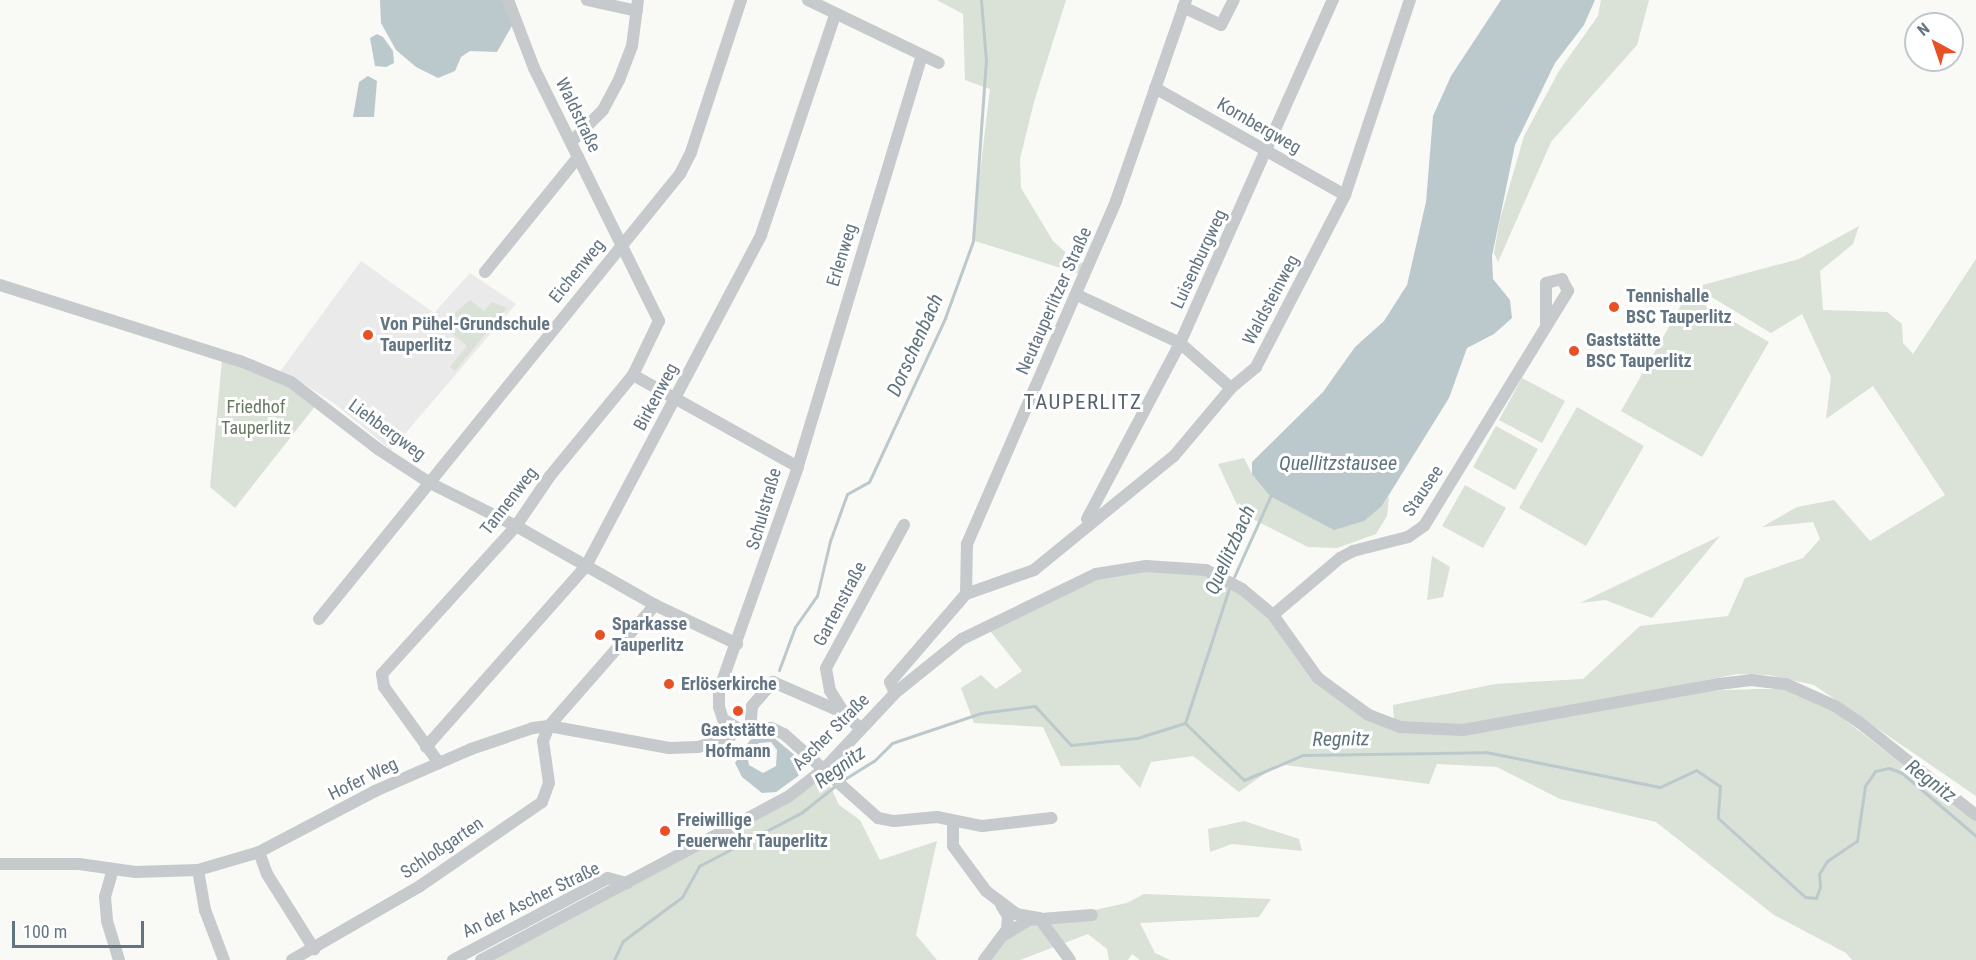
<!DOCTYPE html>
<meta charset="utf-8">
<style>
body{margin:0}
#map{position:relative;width:1976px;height:960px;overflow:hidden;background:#f9f9f6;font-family:"Roboto Condensed",sans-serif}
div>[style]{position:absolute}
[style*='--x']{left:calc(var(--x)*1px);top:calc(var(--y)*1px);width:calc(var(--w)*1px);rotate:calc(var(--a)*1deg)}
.built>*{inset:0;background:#e9eae9}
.green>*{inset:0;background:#dae1d7}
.water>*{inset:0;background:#bcc9cc}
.stream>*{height:3px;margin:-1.5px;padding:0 1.5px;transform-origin:1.5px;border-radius:1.5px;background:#bcc9cc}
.minor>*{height:12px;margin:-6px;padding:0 6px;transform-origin:6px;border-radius:6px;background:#c6cacd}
.dots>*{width:16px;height:16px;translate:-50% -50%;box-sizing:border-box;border:3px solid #fff;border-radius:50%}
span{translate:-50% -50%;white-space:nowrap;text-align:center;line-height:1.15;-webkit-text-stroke:6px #fff;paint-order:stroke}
.street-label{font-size:18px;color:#637582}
.poi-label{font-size:18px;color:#637582;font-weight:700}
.left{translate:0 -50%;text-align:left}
.park-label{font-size:18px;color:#667a62}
.water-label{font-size:20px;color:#5e747c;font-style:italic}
.quarter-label{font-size:21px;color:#55626d;letter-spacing:1.5px}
.north{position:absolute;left:1904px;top:12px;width:60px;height:60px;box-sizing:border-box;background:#fff;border:2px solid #c1c8cd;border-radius:50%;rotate:320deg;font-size:16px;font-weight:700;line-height:24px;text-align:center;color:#637582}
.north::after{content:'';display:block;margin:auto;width:21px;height:27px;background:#e85126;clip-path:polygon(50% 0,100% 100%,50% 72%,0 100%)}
.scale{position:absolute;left:12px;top:921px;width:132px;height:27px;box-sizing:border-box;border:3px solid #637582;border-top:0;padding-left:8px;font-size:18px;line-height:21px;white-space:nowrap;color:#637582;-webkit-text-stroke:4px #fff;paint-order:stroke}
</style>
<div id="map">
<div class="built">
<div style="clip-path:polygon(361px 261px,434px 313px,470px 273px,516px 304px,391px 450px,335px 404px,298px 380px,279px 373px)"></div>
</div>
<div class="green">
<div style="clip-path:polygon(937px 0,1066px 0,1034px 102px,1020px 159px,1021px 188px,1053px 241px,1072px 258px,1087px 265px,1083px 275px,972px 240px,990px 89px,965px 80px,963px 14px)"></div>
<div style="clip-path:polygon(1601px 0,1649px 0,1637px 45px,1551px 142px,1498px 262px,1494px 253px,1500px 219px,1524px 136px,1559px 71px,1598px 16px)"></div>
<div style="clip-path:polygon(1859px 226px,1853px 244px,1820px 271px,1823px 310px,1887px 312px,1902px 324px,1903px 343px,1913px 354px,1976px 259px,1976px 796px,1814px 685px,1769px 675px,1738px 674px,1639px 693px,1756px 689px,1782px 689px,1807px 696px,1833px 711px,1976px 820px,1976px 960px,1852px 960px,1846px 953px,1774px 915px,1656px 822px,1560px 799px,1497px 767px,1437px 764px,1429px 784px,1278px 764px,1239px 792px,1193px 756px,1151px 762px,1140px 788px,1119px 765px,1061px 766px,1043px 727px,974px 723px,961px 688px,981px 675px,996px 689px,1022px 671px,987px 627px,1069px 582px,1174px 564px,1243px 587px,1345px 698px,1394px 720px,1393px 705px,1495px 684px,1583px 679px,1640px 626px,1728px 616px,1745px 578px,1803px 558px,1820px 539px,1813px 522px,1762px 527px,1797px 507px,1834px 500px,1870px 541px,1945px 495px,1873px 386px,1826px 419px,1831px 377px,1802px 314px,1771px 333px,1695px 287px,1799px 259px)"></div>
<div style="clip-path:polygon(1687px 295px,1769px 342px,1702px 457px,1621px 411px)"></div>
<div style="clip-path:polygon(470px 300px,484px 311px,492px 302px,507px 308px,455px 371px,450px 367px,467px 346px,448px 330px,458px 318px,453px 315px)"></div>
<div style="clip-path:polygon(222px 361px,284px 384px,316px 405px,235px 508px,210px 487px)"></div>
<div style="clip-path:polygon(1522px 378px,1565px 401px,1542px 443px,1499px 420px)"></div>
<div style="clip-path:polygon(1577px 407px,1644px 446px,1586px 546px,1519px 508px)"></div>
<div style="clip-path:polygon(1496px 426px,1538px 449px,1515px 490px,1473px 467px)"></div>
<div style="clip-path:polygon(1244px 458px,1252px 474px,1382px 506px,1389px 496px,1387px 516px,1376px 534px,1337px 548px,1308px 547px,1241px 513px,1218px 464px)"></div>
<div style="clip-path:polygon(1465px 485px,1506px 508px,1483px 548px,1442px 526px)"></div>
<div style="clip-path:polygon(1720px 536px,1652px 618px,1605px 600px,1580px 603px)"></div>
<div style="clip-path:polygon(1432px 556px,1450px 567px,1443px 597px,1427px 600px)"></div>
<div style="clip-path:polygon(826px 777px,839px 805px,860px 820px,880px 860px,937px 841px,916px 935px,937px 960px,492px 960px,759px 818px)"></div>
<div style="clip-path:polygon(1244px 821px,1299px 839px,1302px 851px,1232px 844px,1210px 852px,1208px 829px)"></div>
<div style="clip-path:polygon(1144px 894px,1271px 899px,1259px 917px,1140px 923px,1155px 953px,1170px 960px,1140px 960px,1132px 954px,1128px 960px,1109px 960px,1107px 949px,1088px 934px,1020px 960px,983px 960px,1012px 933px,1047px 920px,1127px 903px)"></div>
</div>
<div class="water">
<div style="clip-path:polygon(380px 0,504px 0,513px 24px,497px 52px,470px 51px,461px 57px,455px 71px,438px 78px,416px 67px,396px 50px,381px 23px)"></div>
<div style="clip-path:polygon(1501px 0,1595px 0,1584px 25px,1555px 63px,1515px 145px,1492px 256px,1493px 279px,1510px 300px,1512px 318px,1494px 334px,1467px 348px,1449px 398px,1382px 506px,1364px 521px,1334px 530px,1270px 496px,1252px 474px,1252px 462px,1323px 392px,1355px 347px,1384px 321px,1407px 285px,1426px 202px,1433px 116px,1451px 76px)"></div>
<div style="clip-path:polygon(377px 34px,383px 37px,393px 51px,394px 63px,386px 67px,375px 66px,370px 38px)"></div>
<div style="clip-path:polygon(368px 76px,377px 81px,374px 117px,353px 117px,359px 82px)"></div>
<div style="clip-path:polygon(evenodd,759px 736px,773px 737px,803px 762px,801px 774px,776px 792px,762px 793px,742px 777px,735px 763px,750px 740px,759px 736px,771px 742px,777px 750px,776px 766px,763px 773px,749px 765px,747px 754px,759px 743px,771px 742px)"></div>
</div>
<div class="stream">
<div style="--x:1233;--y:579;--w:92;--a:-65.7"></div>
<div style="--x:779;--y:670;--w:46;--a:-69.6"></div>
<div style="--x:795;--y:627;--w:38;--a:-55"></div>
<div style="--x:817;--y:596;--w:57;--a:-76.7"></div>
<div style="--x:830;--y:541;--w:50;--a:-70.1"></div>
<div style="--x:847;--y:494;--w:25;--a:-29"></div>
<div style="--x:869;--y:482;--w:181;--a:-65.1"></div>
<div style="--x:945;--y:318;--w:82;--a:-70"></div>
<div style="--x:973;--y:241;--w:180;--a:-85.9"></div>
<div style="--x:986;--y:61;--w:61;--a:-94.7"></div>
<div style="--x:1185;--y:723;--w:145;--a:-71.9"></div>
<div style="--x:843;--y:780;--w:36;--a:-32"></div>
<div style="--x:874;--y:761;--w:25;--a:-45"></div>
<div style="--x:892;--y:743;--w:94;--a:-18.6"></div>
<div style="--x:981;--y:713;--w:54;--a:-7.4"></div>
<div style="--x:1035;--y:706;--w:53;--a:47.3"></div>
<div style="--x:1071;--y:745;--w:66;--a:-6.1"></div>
<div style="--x:1137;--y:738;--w:50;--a:-17.4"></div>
<div style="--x:1185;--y:723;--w:82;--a:44"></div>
<div style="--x:1244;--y:780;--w:64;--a:-23"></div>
<div style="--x:1303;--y:755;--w:183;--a:-0.9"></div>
<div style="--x:1486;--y:752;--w:177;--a:11.4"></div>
<div style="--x:1660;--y:787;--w:40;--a:-25"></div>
<div style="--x:1696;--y:770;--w:29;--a:34"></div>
<div style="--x:1720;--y:786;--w:32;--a:94"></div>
<div style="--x:1718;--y:818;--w:118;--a:42.2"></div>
<div style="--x:1805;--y:897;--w:11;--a:5"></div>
<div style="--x:1816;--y:898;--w:12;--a:-70"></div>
<div style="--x:1820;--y:887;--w:13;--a:-94"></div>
<div style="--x:1819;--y:874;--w:15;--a:-58"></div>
<div style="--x:1827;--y:861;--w:36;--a:-34"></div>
<div style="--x:1857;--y:841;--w:56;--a:-81.7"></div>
<div style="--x:1865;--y:786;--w:18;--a:-56"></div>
<div style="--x:1875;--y:771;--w:14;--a:-12"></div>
<div style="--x:1889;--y:768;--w:14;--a:21"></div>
<div style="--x:1902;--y:773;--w:97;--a:40.4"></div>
<div style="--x:614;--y:960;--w:21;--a:-65"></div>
<div style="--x:623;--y:941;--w:74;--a:-36.7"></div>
<div style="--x:682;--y:897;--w:35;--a:-61"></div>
<div style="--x:699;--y:866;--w:115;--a:-27.5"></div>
<div style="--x:801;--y:813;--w:43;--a:-38.5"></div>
</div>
<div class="minor">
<div style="--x:587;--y:0;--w:51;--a:12.4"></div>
<div style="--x:808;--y:0;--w:145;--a:25.7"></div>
<div style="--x:1183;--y:7;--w:42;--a:25.3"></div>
<div style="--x:1221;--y:25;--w:28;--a:-63"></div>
<div style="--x:922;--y:55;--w:430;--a:106.8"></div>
<div style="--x:798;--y:467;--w:237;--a:109.5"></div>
<div style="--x:719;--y:690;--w:17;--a:90"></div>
<div style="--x:719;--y:707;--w:13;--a:72"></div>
<div style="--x:723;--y:719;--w:19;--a:32"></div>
<div style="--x:739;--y:729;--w:32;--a:-2"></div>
<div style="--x:771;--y:728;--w:14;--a:25"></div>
<div style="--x:784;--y:734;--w:126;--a:41.8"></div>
<div style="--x:878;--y:818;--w:16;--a:11"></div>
<div style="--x:894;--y:821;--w:43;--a:-5.3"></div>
<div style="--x:937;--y:817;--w:46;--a:11.3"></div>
<div style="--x:982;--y:826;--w:70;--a:-6.5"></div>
<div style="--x:1155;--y:88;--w:218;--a:29.4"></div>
<div style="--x:571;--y:142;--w:45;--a:-45"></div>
<div style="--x:603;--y:110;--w:34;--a:-62"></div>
<div style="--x:619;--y:80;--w:36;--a:-69"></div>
<div style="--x:632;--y:46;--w:46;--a:-82.6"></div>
<div style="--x:485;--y:272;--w:148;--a:-51"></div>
<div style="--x:0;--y:285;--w:252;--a:17.6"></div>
<div style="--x:240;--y:361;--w:55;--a:22.4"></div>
<div style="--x:291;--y:382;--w:110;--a:37.6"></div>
<div style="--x:378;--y:449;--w:62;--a:33.2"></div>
<div style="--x:430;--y:483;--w:96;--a:26.6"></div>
<div style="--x:516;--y:526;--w:160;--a:29.6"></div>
<div style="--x:655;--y:605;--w:91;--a:25.4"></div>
<div style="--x:1077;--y:295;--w:114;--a:25"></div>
<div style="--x:1180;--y:343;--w:68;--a:41.4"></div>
<div style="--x:633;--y:375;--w:189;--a:29.1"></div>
<div style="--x:1087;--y:519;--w:199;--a:-62.1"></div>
<div style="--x:1180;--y:343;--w:376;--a:-66"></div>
<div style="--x:966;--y:594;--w:72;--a:-19.4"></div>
<div style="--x:1034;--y:570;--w:181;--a:-39.2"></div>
<div style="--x:1174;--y:456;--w:89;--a:-50"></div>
<div style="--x:1231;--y:388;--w:33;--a:-40"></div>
<div style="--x:1256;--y:367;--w:194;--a:-62.6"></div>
<div style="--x:1345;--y:195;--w:206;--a:-71.6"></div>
<div style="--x:1273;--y:615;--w:88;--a:-40.4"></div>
<div style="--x:1340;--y:558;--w:15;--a:-28"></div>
<div style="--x:1353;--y:551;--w:57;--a:-14.3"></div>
<div style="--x:1408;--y:537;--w:19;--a:-35"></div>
<div style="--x:1424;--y:526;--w:276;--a:-58.5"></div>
<div style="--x:1568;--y:291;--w:13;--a:-117"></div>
<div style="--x:1562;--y:279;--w:16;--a:166"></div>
<div style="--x:1546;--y:283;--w:40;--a:90"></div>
<div style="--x:319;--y:619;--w:573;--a:-50.95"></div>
<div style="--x:680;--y:174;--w:25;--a:-63"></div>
<div style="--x:691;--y:152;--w:160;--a:-71.8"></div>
<div style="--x:895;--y:693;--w:12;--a:-114"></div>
<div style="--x:890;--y:682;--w:116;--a:-49.2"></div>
<div style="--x:966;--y:594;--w:50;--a:-88.9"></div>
<div style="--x:967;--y:544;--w:374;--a:-66.5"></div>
<div style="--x:1116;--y:201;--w:213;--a:-70.8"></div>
<div style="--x:861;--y:729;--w:23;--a:-137"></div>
<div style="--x:844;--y:713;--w:26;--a:-122"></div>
<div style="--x:830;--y:691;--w:23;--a:-100"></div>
<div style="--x:826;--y:668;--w:163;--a:-61.4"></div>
<div style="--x:750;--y:730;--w:24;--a:-85"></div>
<div style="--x:752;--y:706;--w:32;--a:-49"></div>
<div style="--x:773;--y:682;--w:77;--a:23.6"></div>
<div style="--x:426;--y:747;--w:242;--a:-48.5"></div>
<div style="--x:586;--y:566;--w:374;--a:-62.1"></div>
<div style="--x:761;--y:235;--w:232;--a:-71.4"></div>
<div style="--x:439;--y:763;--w:94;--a:-125.9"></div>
<div style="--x:384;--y:687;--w:13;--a:-99"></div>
<div style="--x:382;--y:674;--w:200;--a:-47.8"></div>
<div style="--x:516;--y:526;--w:60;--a:-55.8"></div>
<div style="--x:550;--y:476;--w:131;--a:-50.6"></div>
<div style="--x:633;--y:375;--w:60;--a:-64.3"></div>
<div style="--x:659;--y:321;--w:282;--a:-116.3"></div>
<div style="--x:534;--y:68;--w:73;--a:-110.9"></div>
<div style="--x:953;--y:821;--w:25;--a:90"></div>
<div style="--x:953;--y:846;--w:56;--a:53.7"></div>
<div style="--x:986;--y:891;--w:38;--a:37"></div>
<div style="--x:1016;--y:914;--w:23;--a:10"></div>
<div style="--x:1039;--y:918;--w:52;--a:53.6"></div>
<div style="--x:259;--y:852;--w:23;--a:70"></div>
<div style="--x:267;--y:874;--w:89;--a:57.9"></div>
<div style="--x:0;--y:864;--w:79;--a:0"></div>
<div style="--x:79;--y:864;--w:57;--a:8.1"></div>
<div style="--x:135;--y:872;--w:63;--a:-1.8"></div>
<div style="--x:198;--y:870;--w:64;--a:-16.4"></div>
<div style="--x:259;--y:852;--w:131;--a:-27.7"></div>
<div style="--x:375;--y:791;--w:105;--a:-23.6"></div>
<div style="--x:471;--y:749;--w:65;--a:-18.7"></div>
<div style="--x:533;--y:728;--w:16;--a:-7"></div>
<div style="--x:549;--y:726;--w:122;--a:10.4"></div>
<div style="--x:669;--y:748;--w:29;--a:-2"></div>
<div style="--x:698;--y:747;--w:31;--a:-17"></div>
<div style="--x:728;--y:738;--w:14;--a:-39"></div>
<div style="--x:113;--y:869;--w:29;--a:106"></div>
<div style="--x:105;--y:897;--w:24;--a:85"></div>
<div style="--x:107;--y:921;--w:41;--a:72.9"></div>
<div style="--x:198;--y:870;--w:41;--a:80.1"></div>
<div style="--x:205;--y:910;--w:53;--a:69.2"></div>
<div style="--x:1004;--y:935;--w:29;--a:-31"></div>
<div style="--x:1029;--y:920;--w:63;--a:-4.5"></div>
<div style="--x:292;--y:960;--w:148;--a:-30"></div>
<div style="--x:420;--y:886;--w:148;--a:-34.5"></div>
<div style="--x:542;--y:802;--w:20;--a:-70"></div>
<div style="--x:549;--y:783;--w:42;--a:-98.1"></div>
<div style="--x:543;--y:741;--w:16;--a:-68"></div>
<div style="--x:549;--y:726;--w:161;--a:-48.8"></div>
<div style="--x:453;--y:960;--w:175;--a:-27.9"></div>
<div style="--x:608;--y:878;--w:20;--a:15"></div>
<div style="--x:481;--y:960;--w:348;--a:-28"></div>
<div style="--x:788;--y:797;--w:46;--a:-37.9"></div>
<div style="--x:824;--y:769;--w:104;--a:-46.9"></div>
<div style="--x:895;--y:693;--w:86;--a:-38.9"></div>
<div style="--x:962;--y:639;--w:149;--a:-25.9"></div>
<div style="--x:1096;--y:574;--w:51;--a:-9.1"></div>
<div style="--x:1146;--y:566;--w:60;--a:3.8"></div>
<div style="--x:1206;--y:570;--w:41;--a:27.8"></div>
<div style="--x:1242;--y:589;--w:40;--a:40"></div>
<div style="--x:1273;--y:615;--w:77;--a:54.5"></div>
<div style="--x:1318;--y:678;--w:63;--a:36"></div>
<div style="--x:1369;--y:715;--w:33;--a:21"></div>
<div style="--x:1400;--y:727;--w:63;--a:2.7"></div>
<div style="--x:1463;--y:730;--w:260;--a:-10.2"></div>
<div style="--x:1719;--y:684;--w:32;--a:-7"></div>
<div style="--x:1751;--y:680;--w:35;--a:7"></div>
<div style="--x:1786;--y:684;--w:54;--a:24.2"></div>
<div style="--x:1835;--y:706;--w:29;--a:34"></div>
<div style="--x:1859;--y:722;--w:149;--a:38.5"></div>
<div style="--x:984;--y:960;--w:38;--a:-53"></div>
<div style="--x:1007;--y:930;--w:14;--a:-86"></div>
<div style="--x:1008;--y:916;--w:13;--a:-122"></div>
</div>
<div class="dots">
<div style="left:1614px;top:307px;background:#e85126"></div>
<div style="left:368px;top:335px;background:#e85126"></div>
<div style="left:1574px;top:351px;background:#e85126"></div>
<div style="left:600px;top:635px;background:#e85126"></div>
<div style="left:669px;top:684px;background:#e85126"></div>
<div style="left:738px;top:711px;background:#e85126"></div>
<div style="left:665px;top:831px;background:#e85126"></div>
</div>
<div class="street-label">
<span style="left:578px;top:115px;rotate:64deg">Waldstraße</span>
<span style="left:1259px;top:126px;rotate:30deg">Kornbergweg</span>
<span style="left:842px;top:255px;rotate:-73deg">Erlenweg</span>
<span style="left:1199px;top:259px;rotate:-65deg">Luisenburgweg</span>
<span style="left:577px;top:271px;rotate:-51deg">Eichenweg</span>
<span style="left:1271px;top:300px;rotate:-62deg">Waldsteinweg</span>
<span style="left:1054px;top:301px;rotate:-66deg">Neutauperlitzer Straße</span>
<span style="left:656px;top:397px;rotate:-62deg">Birkenweg</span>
<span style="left:387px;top:430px;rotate:36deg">Liehbergweg</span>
<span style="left:1423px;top:491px;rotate:-56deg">Stausee</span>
<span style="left:509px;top:501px;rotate:-52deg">Tannenweg</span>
<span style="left:764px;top:509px;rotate:-74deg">Schulstraße</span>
<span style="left:840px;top:604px;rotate:-62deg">Gartenstraße</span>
<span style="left:831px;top:732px;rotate:-45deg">Ascher Straße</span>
<span style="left:363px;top:779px;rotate:-26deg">Hofer Weg</span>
<span style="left:442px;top:848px;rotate:-34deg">Schloßgarten</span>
<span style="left:531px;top:900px;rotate:-26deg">An der Ascher Straße</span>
</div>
<div class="poi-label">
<span class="left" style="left:1626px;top:307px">Tennishalle<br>BSC Tauperlitz</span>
<span class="left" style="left:380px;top:335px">Von Pühel-Grundschule<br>Tauperlitz</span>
<span class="left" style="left:1586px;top:351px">Gaststätte<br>BSC Tauperlitz</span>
<span class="left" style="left:612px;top:635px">Sparkasse<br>Tauperlitz</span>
<span class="left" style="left:681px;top:684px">Erlöserkirche</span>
<span style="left:738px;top:741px">Gaststätte<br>Hofmann</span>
<span class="left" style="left:677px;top:831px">Freiwillige<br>Feuerwehr Tauperlitz</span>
</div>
<div class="park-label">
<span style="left:256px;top:418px">Friedhof<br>Tauperlitz</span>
</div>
<div class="water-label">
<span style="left:915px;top:345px;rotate:-66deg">Dorschenbach</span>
<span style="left:1338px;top:463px">Quellitzstausee</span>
<span style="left:1230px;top:550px;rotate:-66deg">Quellitzbach</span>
<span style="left:1341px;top:739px;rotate:-1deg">Regnitz</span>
<span style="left:840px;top:767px;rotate:-36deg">Regnitz</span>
<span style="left:1931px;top:781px;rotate:37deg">Regnitz</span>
</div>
<div class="quarter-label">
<span style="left:1083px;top:402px">TAUPERLITZ</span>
</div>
<div class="north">N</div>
<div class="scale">100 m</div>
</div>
